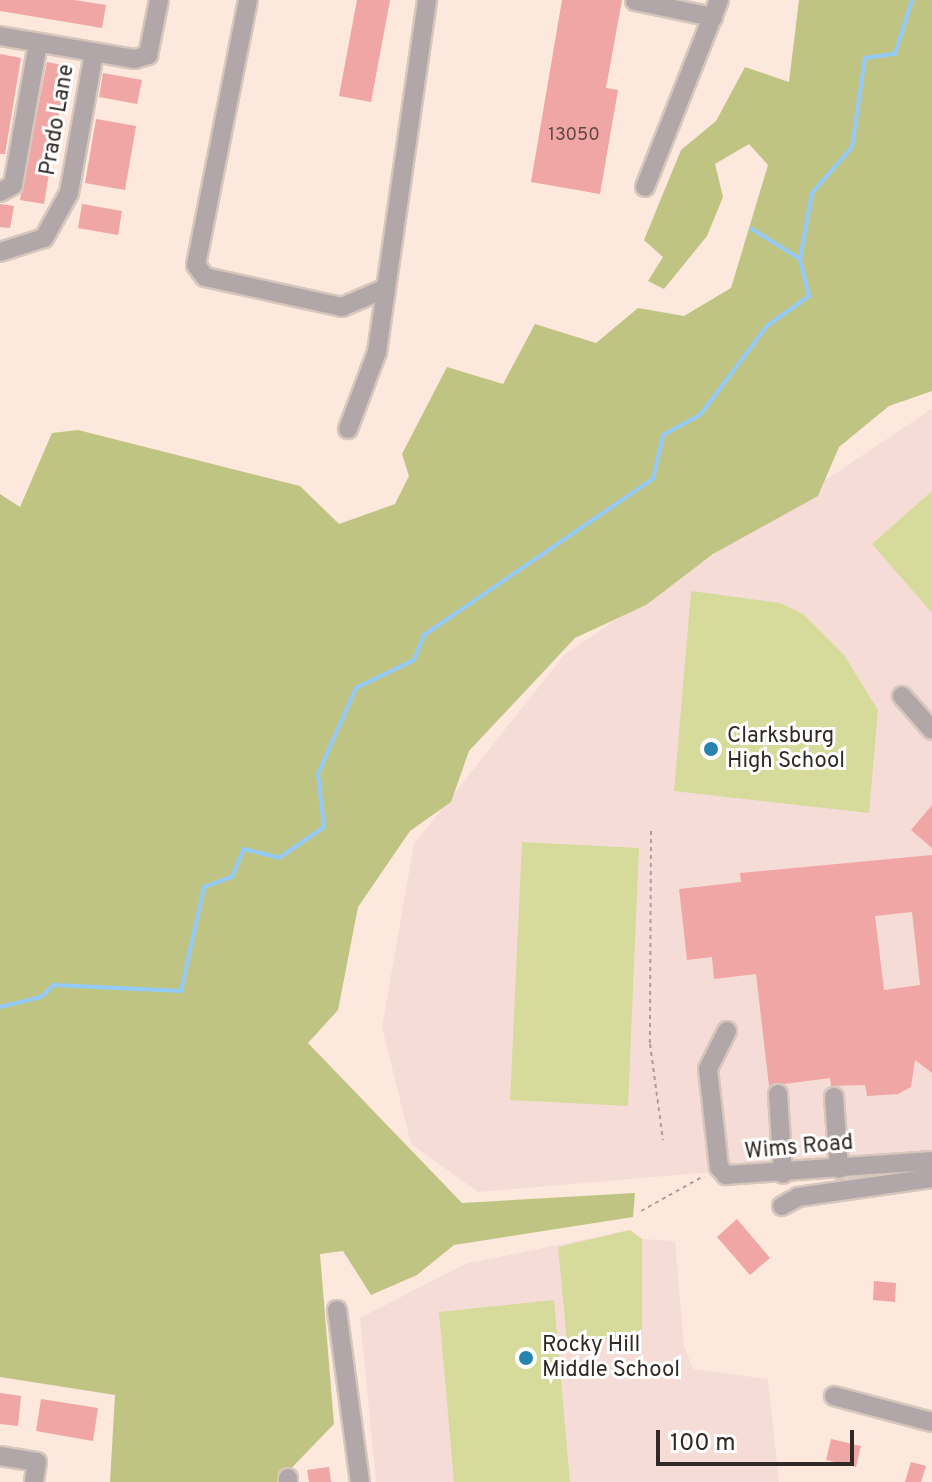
<!DOCTYPE html>
<style>
body{margin:0}
#map{position:relative;width:932px;height:1482px;overflow:hidden;background:#fce8dd;font-family:Overpass,sans-serif}
div>[style]{position:absolute}
[style*='--x']{left:calc(var(--x)*1px);top:calc(var(--y)*1px);width:calc(var(--w)*1px);rotate:calc(var(--a)*1deg)}
.education>*{inset:0;background:#f6dcd7}
.green>*{inset:0;background:#d6db9c}
.forest>*{inset:0;background:#c0c482}
.stream>*{height:4px;margin:-2px;padding:0 2px;transform-origin:2px;border-radius:2px;background:#94cafa}
.building>*{inset:0;background:#f0a6a4}
.path>*{height:2px;margin-top:-1px;transform-origin:0;background:repeating-linear-gradient(90deg,#ad9e95 0 4px,transparent 0 8px)}
.roads{filter:drop-shadow(2px 0 #d7c6bc) drop-shadow(-2px 0 #d7c6bc) drop-shadow(0 2px #d7c6bc) drop-shadow(0 -2px #d7c6bc)}
.minor>*{height:18px;margin:-9px;padding:0 9px;transform-origin:9px;border-radius:9px;background:#b1a7a9}
.dots>*{width:22px;height:22px;translate:-50% -50%;box-sizing:border-box;border:4px solid #fff;border-radius:50%}
span{translate:-50% -50%;white-space:nowrap;text-align:center;line-height:1.15;-webkit-text-stroke:6px #fff;paint-order:stroke}
.number-label{font-size:18px;color:#604845}
.number-label span{-webkit-text-stroke-width:0}
.street-label{font-size:22px;color:#302925}
.poi-label{font-size:22px;color:#302925}
.left{translate:0 -50%;text-align:left}
.scale{position:absolute;left:656px;top:1430px;width:198px;height:36px;box-sizing:border-box;border:4px solid #302925;border-top:0;padding-left:10px;font-size:24px;line-height:28px;white-space:nowrap;color:#302925;-webkit-text-stroke:6px #fff;paint-order:stroke}
</style>
<div id="map">
<div class="education">
<div style="clip-path:polygon(932px 409px,932px 1153px,478px 1192px,411px 1144px,382px 1027px,414px 844px,565px 654px)"></div>
<div style="clip-path:polygon(630px 1230px,642px 1239px,675px 1241px,684px 1346px,693px 1369px,768px 1379px,779px 1482px,376px 1482px,360px 1318px,465px 1264px)"></div>
</div>
<div class="green">
<div style="clip-path:polygon(932px 491px,932px 613px,872px 544px)"></div>
<div style="clip-path:polygon(691px 591px,780px 603px,803px 614px,844px 655px,878px 710px,869px 813px,674px 791px)"></div>
<div style="clip-path:polygon(522px 842px,639px 848px,628px 1106px,510px 1100px)"></div>
<div style="clip-path:polygon(630px 1230px,642px 1239px,642px 1337px,567px 1341px,558px 1247px)"></div>
<div style="clip-path:polygon(554px 1300px,570px 1482px,454px 1482px,439px 1312px)"></div>
</div>
<div class="forest">
<div style="clip-path:polygon(799px 0,932px 0,932px 391px,889px 406px,839px 447px,818px 496px,713px 554px,646px 605px,575px 638px,469px 751px,451px 802px,410px 831px,358px 907px,338px 1010px,308px 1043px,462px 1203px,635px 1193px,633px 1217px,454px 1245px,417px 1275px,371px 1295px,343px 1251px,320px 1254px,334px 1424px,278px 1482px,110px 1482px,115px 1395px,0 1377px,0 494px,20px 507px,52px 433px,78px 430px,300px 486px,339px 524px,395px 504px,409px 476px,402px 454px,447px 367px,503px 384px,535px 324px,596px 343px,638px 308px,684px 316px,731px 288px,768px 165px,749px 144px,715px 164px,723px 197px,707px 236px,664px 289px,648px 281px,663px 257px,644px 240px,681px 150px,716px 121px,745px 67px,789px 82px)"></div>
</div>
<div class="stream">
<div style="--x:752;--y:229;--w:57;--a:32"></div>
<div style="--x:0;--y:1007;--w:42;--a:-13.7"></div>
<div style="--x:41;--y:997;--w:18;--a:-43"></div>
<div style="--x:54;--y:985;--w:127;--a:2.7"></div>
<div style="--x:181;--y:991;--w:107;--a:-77.5"></div>
<div style="--x:204;--y:887;--w:30;--a:-20"></div>
<div style="--x:232;--y:877;--w:30;--a:-67"></div>
<div style="--x:244;--y:849;--w:36;--a:14"></div>
<div style="--x:279;--y:858;--w:55;--a:-34.6"></div>
<div style="--x:324;--y:827;--w:53;--a:-96.5"></div>
<div style="--x:318;--y:774;--w:94;--a:-66.2"></div>
<div style="--x:356;--y:688;--w:64;--a:-25.8"></div>
<div style="--x:414;--y:660;--w:27;--a:-68"></div>
<div style="--x:424;--y:635;--w:277;--a:-34.3"></div>
<div style="--x:653;--y:479;--w:45;--a:-77.2"></div>
<div style="--x:663;--y:435;--w:42;--a:-28.4"></div>
<div style="--x:700;--y:415;--w:111;--a:-53"></div>
<div style="--x:767;--y:326;--w:52;--a:-35.5"></div>
<div style="--x:809;--y:296;--w:38;--a:-104"></div>
<div style="--x:800;--y:259;--w:67;--a:-79.7"></div>
<div style="--x:812;--y:193;--w:61;--a:-49"></div>
<div style="--x:852;--y:147;--w:90;--a:-81.7"></div>
<div style="--x:865;--y:58;--w:30;--a:-8"></div>
<div style="--x:895;--y:54;--w:57;--a:-72.5"></div>
</div>
<div class="building">
<div style="clip-path:polygon(0 0,74px 0,106px 5px,102px 28px,0 11px)"></div>
<div style="clip-path:polygon(357px 0,390px 0,371px 102px,339px 96px)"></div>
<div style="clip-path:polygon(562px 0,622px 0,606px 88px,618px 90px,600px 194px,531px 182px)"></div>
<div style="clip-path:polygon(0 54px,21px 58px,5px 154px,0 154px)"></div>
<div style="clip-path:polygon(47px 62px,67px 66px,44px 204px,20px 200px)"></div>
<div style="clip-path:polygon(103px 73px,142px 80px,137px 104px,99px 97px)"></div>
<div style="clip-path:polygon(96px 119px,136px 126px,125px 190px,85px 183px)"></div>
<div style="clip-path:polygon(0 204px,14px 206px,10px 228px,0 227px)"></div>
<div style="clip-path:polygon(82px 204px,122px 211px,118px 235px,78px 228px)"></div>
<div style="clip-path:polygon(932px 805px,932px 848px,911px 830px)"></div>
<div style="clip-path:polygon(evenodd,932px 855px,932px 1073px,915px 1060px,911px 1087px,898px 1094px,867px 1096px,865px 1085px,831px 1086px,830px 1078px,769px 1086px,756px 974px,714px 979px,712px 957px,687px 960px,679px 889px,741px 882px,740px 873px,932px 855px,912px 912px,920px 985px,884px 990px,875px 916px,912px 912px)"></div>
<div style="clip-path:polygon(737px 1219px,770px 1258px,750px 1275px,717px 1237px)"></div>
<div style="clip-path:polygon(874px 1281px,896px 1283px,895px 1302px,873px 1300px)"></div>
<div style="clip-path:polygon(0 1393px,21px 1396px,18px 1426px,0 1424px)"></div>
<div style="clip-path:polygon(41px 1399px,98px 1408px,93px 1441px,36px 1431px)"></div>
<div style="clip-path:polygon(831px 1439px,861px 1446px,856px 1467px,826px 1460px)"></div>
<div style="clip-path:polygon(911px 1462px,926px 1466px,921px 1482px,905px 1482px)"></div>
<div style="clip-path:polygon(329px 1467px,331px 1482px,309px 1482px,307px 1470px)"></div>
</div>
<div class="path">
<div style="--x:651;--y:831;--w:213;--a:90.3"></div>
<div style="--x:650;--y:1044;--w:97;--a:82.3"></div>
<div style="--x:641;--y:1211;--w:72;--a:-29.1"></div>
</div>
<div class="roads">
<div class="minor">
<div style="--x:248;--y:0;--w:270;--a:101.1"></div>
<div style="--x:196;--y:265;--w:15;--a:53"></div>
<div style="--x:205;--y:277;--w:140;--a:12.4"></div>
<div style="--x:342;--y:307;--w:46;--a:-23.2"></div>
<div style="--x:635;--y:1;--w:80;--a:11.6"></div>
<div style="--x:0;--y:36;--w:137;--a:9.7"></div>
<div style="--x:135;--y:59;--w:14;--a:-17"></div>
<div style="--x:148;--y:55;--w:56;--a:-78.7"></div>
<div style="--x:645;--y:187;--w:201;--a:-68.4"></div>
<div style="--x:0;--y:192;--w:15;--a:-28"></div>
<div style="--x:13;--y:185;--w:144;--a:-80"></div>
<div style="--x:0;--y:252;--w:46;--a:-17.7"></div>
<div style="--x:44;--y:238;--w:51;--a:-60.9"></div>
<div style="--x:69;--y:193;--w:143;--a:-79.9"></div>
<div style="--x:348;--y:429;--w:82;--a:-69.4"></div>
<div style="--x:377;--y:352;--w:356;--a:-81.9"></div>
<div style="--x:902;--y:696;--w:45;--a:48.6"></div>
<div style="--x:727;--y:1031;--w:42;--a:116.6"></div>
<div style="--x:708;--y:1069;--w:99;--a:83.6"></div>
<div style="--x:719;--y:1167;--w:11;--a:49"></div>
<div style="--x:726;--y:1175;--w:206;--a:-3.9"></div>
<div style="--x:778;--y:1094;--w:80;--a:86.4"></div>
<div style="--x:834;--y:1097;--w:72;--a:86"></div>
<div style="--x:782;--y:1206;--w:18;--a:-29"></div>
<div style="--x:798;--y:1197;--w:135;--a:-8.1"></div>
<div style="--x:337;--y:1310;--w:174;--a:82.4"></div>
<div style="--x:834;--y:1396;--w:101;--a:14.9"></div>
<div style="--x:0;--y:1456;--w:37;--a:9"></div>
<div style="--x:37;--y:1462;--w:20;--a:99"></div>
<div style="--x:288;--y:1478;--w:4;--a:90"></div>
</div>
</div>
<div class="dots">
<div style="left:711px;top:749px;background:#2784b1"></div>
<div style="left:526px;top:1358px;background:#2784b1"></div>
</div>
<div class="number-label">
<span style="left:574px;top:136px">13050</span>
</div>
<div class="street-label">
<span style="left:58px;top:120px;rotate:-80deg">Prado Lane</span>
<span style="left:799px;top:1148px;rotate:-5deg">Wims Road</span>
</div>
<div class="poi-label">
<span class="left" style="left:727px;top:749px">Clarksburg<br>High School</span>
<span class="left" style="left:542px;top:1358px">Rocky Hill<br>Middle School</span>
</div>
<div class="scale">100 m</div>
</div>
